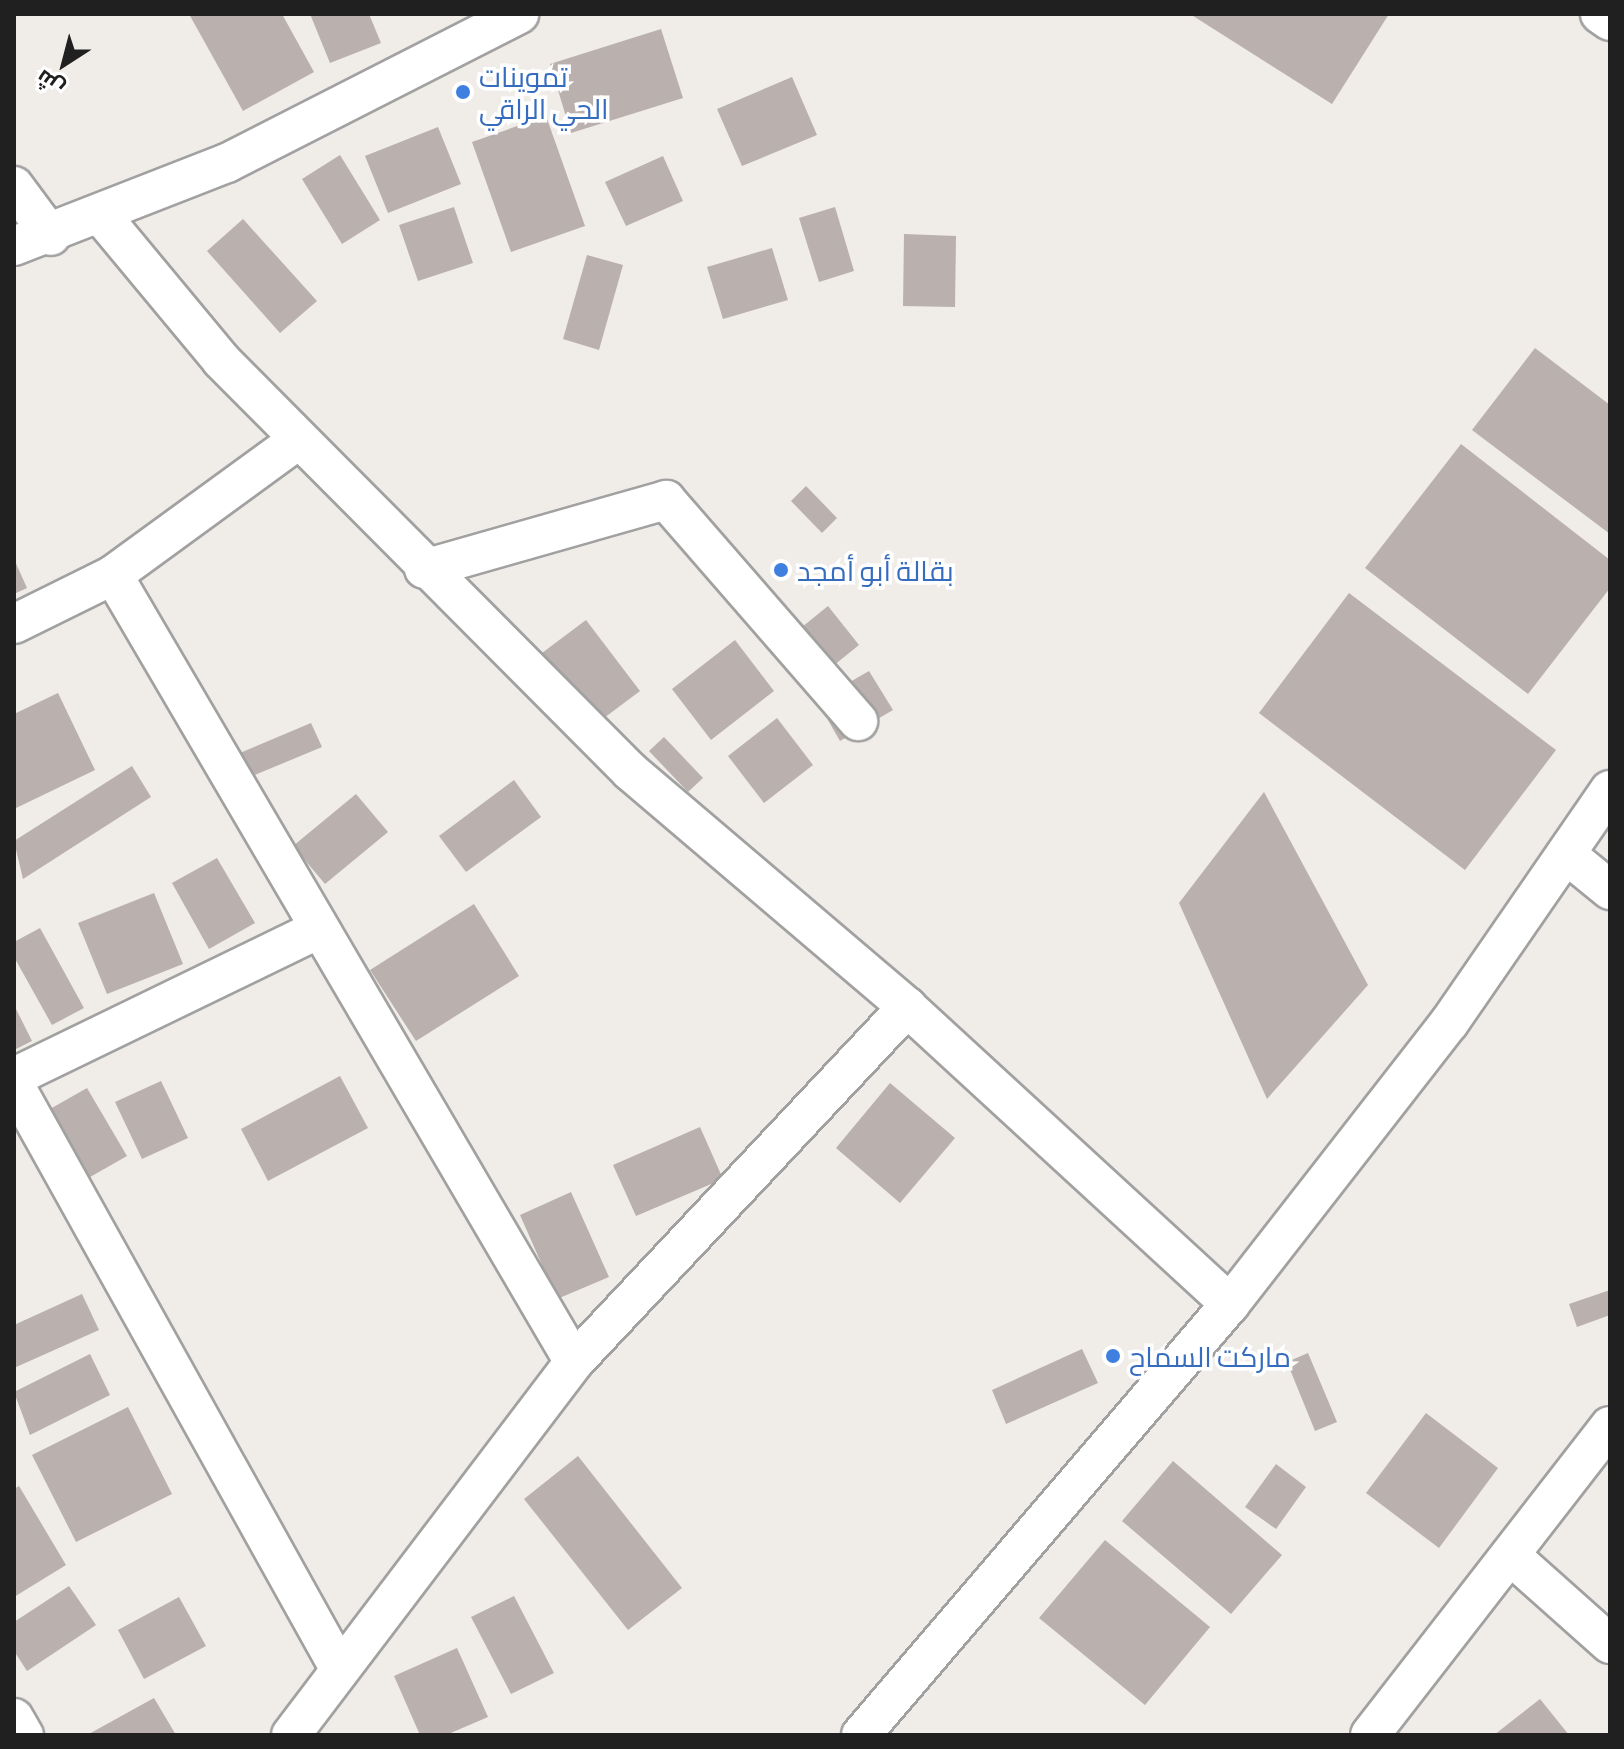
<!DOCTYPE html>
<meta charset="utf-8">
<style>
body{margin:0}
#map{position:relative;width:1624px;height:1749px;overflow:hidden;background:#f0ece8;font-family:Commissioner,Cairo,sans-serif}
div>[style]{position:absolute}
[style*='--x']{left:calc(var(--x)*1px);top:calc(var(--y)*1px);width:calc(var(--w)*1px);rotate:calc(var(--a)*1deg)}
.building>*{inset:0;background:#bab0ad}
.roads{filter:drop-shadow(2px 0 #a1a1a1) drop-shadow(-2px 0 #a1a1a1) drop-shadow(0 2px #a1a1a1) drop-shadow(0 -2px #a1a1a1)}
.minor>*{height:38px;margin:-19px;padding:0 19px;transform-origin:19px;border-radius:19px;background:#fff}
.dots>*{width:22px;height:22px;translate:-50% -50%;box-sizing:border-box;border:4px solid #fff;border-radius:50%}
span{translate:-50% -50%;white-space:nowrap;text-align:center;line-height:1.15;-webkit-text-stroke:7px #fff;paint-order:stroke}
.shop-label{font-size:28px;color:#366cbe}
.left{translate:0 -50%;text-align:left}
.frame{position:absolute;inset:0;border:16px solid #202020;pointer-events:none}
.north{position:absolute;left:24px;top:24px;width:80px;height:80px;-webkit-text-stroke:6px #fff;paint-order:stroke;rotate:216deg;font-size:22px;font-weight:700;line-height:32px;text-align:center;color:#202020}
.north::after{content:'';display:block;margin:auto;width:28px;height:36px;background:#202020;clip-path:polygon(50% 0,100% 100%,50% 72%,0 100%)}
</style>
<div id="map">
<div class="building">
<div style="clip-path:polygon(189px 14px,282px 14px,314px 72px,243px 111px)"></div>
<div style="clip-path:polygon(310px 14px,369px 14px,381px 43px,330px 63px)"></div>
<div style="clip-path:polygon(1190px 14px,1389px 14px,1332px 104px)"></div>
<div style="clip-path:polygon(661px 29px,683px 98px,571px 133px,550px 64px)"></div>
<div style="clip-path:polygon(792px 77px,817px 135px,742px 166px,717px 109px)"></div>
<div style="clip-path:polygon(546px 116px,585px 226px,511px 252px,472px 142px)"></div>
<div style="clip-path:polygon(438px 127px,461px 184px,388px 213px,365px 156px)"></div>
<div style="clip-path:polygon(340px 155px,380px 220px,342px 244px,302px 179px)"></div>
<div style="clip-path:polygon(663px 156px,683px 201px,626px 226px,605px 182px)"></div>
<div style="clip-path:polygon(454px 207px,473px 263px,418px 281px,399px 225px)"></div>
<div style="clip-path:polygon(835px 207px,854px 271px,819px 282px,799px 218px)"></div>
<div style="clip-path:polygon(243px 219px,317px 301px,280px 333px,207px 251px)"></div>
<div style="clip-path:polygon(904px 234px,956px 236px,955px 307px,903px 306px)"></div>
<div style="clip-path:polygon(772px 248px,788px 300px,723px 319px,707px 267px)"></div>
<div style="clip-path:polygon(587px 255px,623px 265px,599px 350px,563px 339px)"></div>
<div style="clip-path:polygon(1535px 348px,1610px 405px,1610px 534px,1472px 430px)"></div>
<div style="clip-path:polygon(1461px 444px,1610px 560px,1610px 588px,1528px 694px,1365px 568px)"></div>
<div style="clip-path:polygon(806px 486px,837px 518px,822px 533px,791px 501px)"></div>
<div style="clip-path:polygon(14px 559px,27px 588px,14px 594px)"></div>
<div style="clip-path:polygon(1349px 593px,1556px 750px,1465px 870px,1259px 713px)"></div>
<div style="clip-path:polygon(828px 606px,859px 645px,812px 683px,781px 644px)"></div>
<div style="clip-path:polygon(586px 620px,640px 691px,592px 727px,538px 656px)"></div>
<div style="clip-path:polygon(735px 640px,774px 691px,711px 740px,672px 689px)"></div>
<div style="clip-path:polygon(869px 671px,893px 710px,840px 741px,817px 701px)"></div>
<div style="clip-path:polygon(58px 693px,95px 770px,14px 809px,14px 714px)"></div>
<div style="clip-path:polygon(777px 718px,813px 765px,764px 803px,728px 756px)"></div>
<div style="clip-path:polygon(311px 723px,322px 747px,238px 782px,228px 758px)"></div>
<div style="clip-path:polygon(664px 737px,703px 778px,688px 792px,649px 751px)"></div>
<div style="clip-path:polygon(132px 766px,151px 797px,23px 879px,14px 841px)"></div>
<div style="clip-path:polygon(514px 780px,541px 817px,466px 872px,439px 836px)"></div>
<div style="clip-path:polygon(1264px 792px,1368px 985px,1267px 1099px,1179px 903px)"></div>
<div style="clip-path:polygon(356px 794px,388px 832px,325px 884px,293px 846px)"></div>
<div style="clip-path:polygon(217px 858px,255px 923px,209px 949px,172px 883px)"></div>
<div style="clip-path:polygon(154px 893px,183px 964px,107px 994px,78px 923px)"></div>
<div style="clip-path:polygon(474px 904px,519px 976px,416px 1041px,370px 970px)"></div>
<div style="clip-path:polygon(40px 928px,84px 1008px,52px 1025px,14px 957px,14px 942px)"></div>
<div style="clip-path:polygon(14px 1005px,32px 1041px,14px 1050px)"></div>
<div style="clip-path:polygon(340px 1076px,368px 1128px,268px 1181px,241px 1129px)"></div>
<div style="clip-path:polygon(161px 1081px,188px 1138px,142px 1159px,115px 1102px)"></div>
<div style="clip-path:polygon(890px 1083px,955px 1138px,900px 1203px,836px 1148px)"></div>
<div style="clip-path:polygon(87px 1088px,127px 1156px,69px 1189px,29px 1121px)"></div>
<div style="clip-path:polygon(700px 1127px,723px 1179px,636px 1216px,613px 1165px)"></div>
<div style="clip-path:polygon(571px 1192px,609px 1277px,557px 1299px,520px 1215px)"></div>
<div style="clip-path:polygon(1610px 1290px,1610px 1315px,1577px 1327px,1569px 1304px)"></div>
<div style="clip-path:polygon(82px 1294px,99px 1330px,14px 1368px,14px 1325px)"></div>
<div style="clip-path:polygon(1082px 1349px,1098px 1383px,1006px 1424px,992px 1390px)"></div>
<div style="clip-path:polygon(1308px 1353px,1337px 1422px,1315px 1431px,1287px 1362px)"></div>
<div style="clip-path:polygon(90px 1354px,110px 1395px,30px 1435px,14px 1392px)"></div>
<div style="clip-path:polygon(128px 1407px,172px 1494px,76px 1542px,32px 1455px)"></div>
<div style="clip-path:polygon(1426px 1413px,1498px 1468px,1439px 1548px,1366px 1493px)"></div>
<div style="clip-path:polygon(578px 1456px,682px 1588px,628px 1630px,524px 1499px)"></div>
<div style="clip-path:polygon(1173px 1461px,1282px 1555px,1231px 1614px,1122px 1521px)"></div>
<div style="clip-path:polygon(1276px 1464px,1306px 1487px,1276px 1529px,1245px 1507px)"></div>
<div style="clip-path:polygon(19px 1486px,66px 1565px,14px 1597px,14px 1489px)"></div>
<div style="clip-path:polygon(1105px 1540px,1210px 1627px,1145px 1705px,1039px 1618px)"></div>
<div style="clip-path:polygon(69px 1586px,96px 1625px,27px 1671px,14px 1651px,14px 1622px)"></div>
<div style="clip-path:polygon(514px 1596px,554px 1673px,511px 1694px,471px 1617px)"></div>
<div style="clip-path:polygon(179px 1597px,206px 1646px,144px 1679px,118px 1630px)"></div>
<div style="clip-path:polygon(457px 1648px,488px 1717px,446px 1735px,420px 1735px,394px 1676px)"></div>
<div style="clip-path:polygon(154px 1698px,176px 1735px,87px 1735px)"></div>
<div style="clip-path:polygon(1540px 1699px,1569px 1735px,1494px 1735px)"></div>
</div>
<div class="roads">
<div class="minor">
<div style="--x:1600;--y:14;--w:12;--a:35"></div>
<div style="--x:14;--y:186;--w:62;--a:53.5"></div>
<div style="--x:100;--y:214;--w:190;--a:50.3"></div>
<div style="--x:221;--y:360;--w:580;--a:45.14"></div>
<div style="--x:630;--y:771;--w:364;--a:40.4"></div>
<div style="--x:907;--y:1007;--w:439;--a:42.6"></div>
<div style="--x:14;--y:246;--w:229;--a:-21.3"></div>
<div style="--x:227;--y:163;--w:328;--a:-27"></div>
<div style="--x:298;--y:440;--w:229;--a:143.9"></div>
<div style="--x:113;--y:575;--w:912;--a:59.64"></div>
<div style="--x:424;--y:569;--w:252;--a:-15.9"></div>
<div style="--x:666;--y:500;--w:293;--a:49"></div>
<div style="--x:14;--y:624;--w:110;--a:-26.3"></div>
<div style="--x:1566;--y:854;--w:57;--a:39.3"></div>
<div style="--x:14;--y:1077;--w:337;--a:-25.9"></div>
<div style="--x:14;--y:1084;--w:668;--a:60.9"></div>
<div style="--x:1510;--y:1555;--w:134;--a:41.7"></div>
<div style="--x:14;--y:1718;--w:20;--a:60"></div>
<div style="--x:291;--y:1735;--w:468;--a:-52.8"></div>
<div style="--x:574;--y:1362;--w:487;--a:-46.8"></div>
<div style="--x:861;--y:1735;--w:567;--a:-49.43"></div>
<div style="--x:1230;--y:1304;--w:356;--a:-52.1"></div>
<div style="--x:1449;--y:1023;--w:283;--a:-55.4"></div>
<div style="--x:1370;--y:1735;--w:391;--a:-52.2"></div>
</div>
</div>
<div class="dots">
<div style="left:463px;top:92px;background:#3f7fe0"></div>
<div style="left:781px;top:570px;background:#3f7fe0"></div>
<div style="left:1113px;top:1356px;background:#3f7fe0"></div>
</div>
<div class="shop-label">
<span class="left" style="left:479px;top:92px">تموينات<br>الحي الراقي</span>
<span class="left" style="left:797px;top:570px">بقالة أبو أمجد</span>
<span class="left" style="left:1129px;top:1356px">ماركت السماح</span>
</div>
<div class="frame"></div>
<div class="north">ش</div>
</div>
